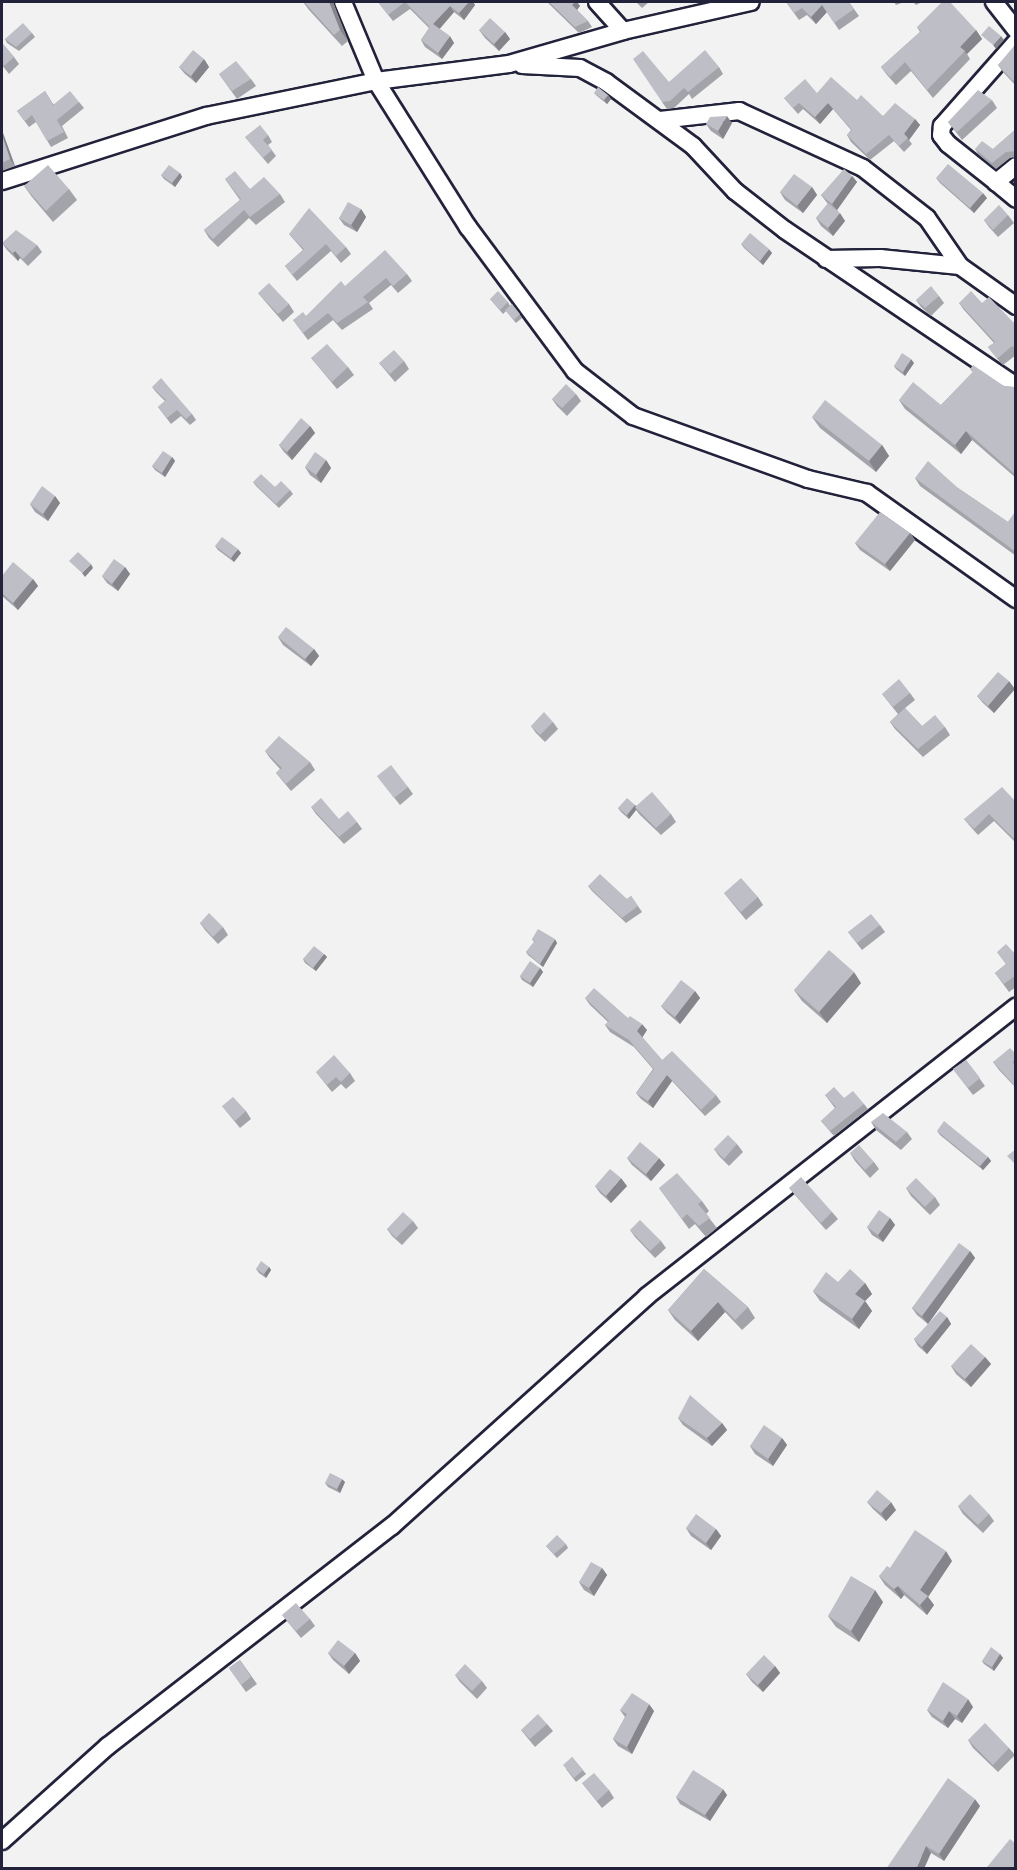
<!DOCTYPE html>
<style>
body{margin:0}
#map{position:relative;width:1017px;height:1870px;overflow:hidden;background:#f2f2f3;font-family:"Comic Neue",sans-serif}
div>[style]{position:absolute}
[style*='--x']{left:calc(var(--x)*1px);top:calc(var(--y)*1px);width:calc(var(--w)*1px);rotate:calc(var(--a)*1deg)}
.roads{filter:drop-shadow(2px 0 #22223b) drop-shadow(-2px 0 #22223b) drop-shadow(0 2px #22223b) drop-shadow(0 -2px #22223b)}
.minor>*{height:16px;margin:-8px;padding:0 8px;transform-origin:8px;border-radius:8px;background:#fff}
.wall>*{inset:0;background:#a3a3aa}
.shaded-wall>*{inset:0;background:#85858b}
.building>*{inset:0;background:#bebec6}
span{translate:-50% -50%;white-space:nowrap;text-align:center;line-height:1.15;-webkit-text-stroke:4.5px #fff;paint-order:stroke}
.frame{position:absolute;inset:0;border:3px solid #22223b;pointer-events:none}
</style>
<div id="map">
<div class="roads">
<div class="minor">
<div style="--x:343;--y:2;--w:86;--a:67.3"></div>
<div style="--x:376;--y:81;--w:173;--a:57.8"></div>
<div style="--x:468;--y:227;--w:179;--a:53.4"></div>
<div style="--x:575;--y:371;--w:73;--a:37.8"></div>
<div style="--x:633;--y:416;--w:186;--a:19.8"></div>
<div style="--x:808;--y:479;--w:61;--a:13.3"></div>
<div style="--x:867;--y:493;--w:183;--a:35.4"></div>
<div style="--x:597;--y:2;--w:39;--a:48"></div>
<div style="--x:994;--y:2;--w:36;--a:52"></div>
<div style="--x:522;--y:65;--w:58;--a:3"></div>
<div style="--x:580;--y:68;--w:30;--a:28"></div>
<div style="--x:606;--y:82;--w:108;--a:36.3"></div>
<div style="--x:693;--y:146;--w:62;--a:47"></div>
<div style="--x:735;--y:191;--w:63;--a:38"></div>
<div style="--x:785;--y:230;--w:279;--a:34"></div>
<div style="--x:660;--y:120;--w:80;--a:-6.5"></div>
<div style="--x:739;--y:111;--w:136;--a:24.7"></div>
<div style="--x:863;--y:168;--w:81;--a:38"></div>
<div style="--x:927;--y:218;--w:58;--a:55.5"></div>
<div style="--x:1016;--y:166;--w:26;--a:141"></div>
<div style="--x:996;--y:182;--w:26;--a:40"></div>
<div style="--x:2;--y:181;--w:214;--a:-17.7"></div>
<div style="--x:206;--y:116;--w:174;--a:-11.6"></div>
<div style="--x:376;--y:81;--w:134;--a:-7.3"></div>
<div style="--x:509;--y:64;--w:119;--a:-16.1"></div>
<div style="--x:623;--y:31;--w:131;--a:-12.8"></div>
<div style="--x:996;--y:182;--w:61;--a:-141.6"></div>
<div style="--x:948;--y:144;--w:11;--a:-128"></div>
<div style="--x:941;--y:135;--w:9;--a:-84"></div>
<div style="--x:942;--y:126;--w:112;--a:-48.6"></div>
<div style="--x:826;--y:259;--w:54;--a:-1.1"></div>
<div style="--x:880;--y:258;--w:80;--a:5.7"></div>
<div style="--x:960;--y:266;--w:69;--a:35.5"></div>
<div style="--x:2;--y:1841;--w:142;--a:-41.9"></div>
<div style="--x:108;--y:1746;--w:359;--a:-37.8"></div>
<div style="--x:392;--y:1526;--w:343;--a:-42"></div>
<div style="--x:647;--y:1296;--w:469;--a:-38.1"></div>
</div>
</div>
<div class="wall">
<div style="clip-path:polygon(303px 2px,333px 2px,348px 41px,342px 46px,309px 10px)"></div>
<div style="clip-path:polygon(378px 2px,473px 2px,475px 5px,464px 20px,454px 12px,439px 29px,454px 43px,442px 59px,425px 47px,421px 40px,429px 28px,410px 9px,393px 21px)"></div>
<div style="clip-path:polygon(547px 2px,577px 2px,580px 6px,577px 10px,588px 21px,592px 27px,579px 33px)"></div>
<div style="clip-path:polygon(636px 2px,649px 2px,642px 8px)"></div>
<div style="clip-path:polygon(786px 2px,849px 2px,859px 16px,839px 30px,827px 12px,816px 24px,807px 15px,799px 20px)"></div>
<div style="clip-path:polygon(894px 2px,904px 2px,896px 5px)"></div>
<div style="clip-path:polygon(913px 2px,922px 2px,916px 5px)"></div>
<div style="clip-path:polygon(917px 27px,976px 30px,982px 39px,967px 54px,970px 59px,933px 98px,911px 71px,896px 85px,887px 75px,881px 67px,920px 32px)"></div>
<div style="clip-path:polygon(479px 30px,505px 32px,510px 39px,499px 51px,485px 38px)"></div>
<div style="clip-path:polygon(32px 33px,35px 37px,19px 51px,7px 43px,5px 39px)"></div>
<div style="clip-path:polygon(2px 43px,14px 57px,19px 64px,9px 74px,2px 65px)"></div>
<div style="clip-path:polygon(1016px 48px,1016px 86px,1003px 72px,998px 65px)"></div>
<div style="clip-path:polygon(204px 59px,209px 67px,196px 83px,185px 74px,179px 67px)"></div>
<div style="clip-path:polygon(719px 67px,723px 74px,692px 99px,689px 94px,674px 108px,667px 109px,662px 102px,669px 82px)"></div>
<div style="clip-path:polygon(219px 74px,251px 79px,256px 86px,237px 99px)"></div>
<div style="clip-path:polygon(45px 91px,53px 104px,79px 102px,84px 108px,62px 126px,68px 138px,51px 147px,36px 122px,29px 127px,17px 111px)"></div>
<div style="clip-path:polygon(594px 93px,608px 95px,611px 99px,607px 104px,597px 96px)"></div>
<div style="clip-path:polygon(817px 93px,857px 100px,883px 116px,915px 119px,920px 125px,909px 140px,912px 144px,904px 152px,894px 141px,870px 160px,851px 142px,847px 135px,851px 130px,833px 109px,820px 124px,803px 109px,798px 114px,784px 98px)"></div>
<div style="clip-path:polygon(992px 100px,997px 108px,962px 140px,948px 122px)"></div>
<div style="clip-path:polygon(732px 123px,723px 139px,711px 131px,706px 124px)"></div>
<div style="clip-path:polygon(1016px 129px,1016px 157px,1010px 158px,996px 169px,979px 155px,975px 149px,993px 149px)"></div>
<div style="clip-path:polygon(2px 130px,15px 166px,2px 171px)"></div>
<div style="clip-path:polygon(268px 135px,272px 142px,268px 145px,276px 156px,268px 164px,245px 137px)"></div>
<div style="clip-path:polygon(180px 173px,182px 177px,175px 187px,164px 179px,161px 175px)"></div>
<div style="clip-path:polygon(852px 176px,857px 182px,837px 210px,845px 221px,833px 236px,821px 226px,816px 218px,828px 204px,821px 195px)"></div>
<div style="clip-path:polygon(936px 178px,987px 198px,974px 213px,940px 183px)"></div>
<div style="clip-path:polygon(225px 179px,250px 189px,280px 194px,285px 202px,256px 225px,249px 218px,218px 247px,209px 238px,204px 230px,240px 200px)"></div>
<div style="clip-path:polygon(24px 186px,69px 189px,77px 200px,53px 222px,32px 197px)"></div>
<div style="clip-path:polygon(812px 187px,817px 195px,803px 213px,785px 200px,780px 192px)"></div>
<div style="clip-path:polygon(361px 209px,366px 217px,357px 232px,344px 225px,339px 218px)"></div>
<div style="clip-path:polygon(1008px 215px,1014px 223px,998px 237px,989px 227px,984px 220px)"></div>
<div style="clip-path:polygon(289px 234px,346px 247px,351px 254px,341px 263px,331px 251px,297px 281px,285px 266px,303px 250px)"></div>
<div style="clip-path:polygon(2px 243px,37px 245px,42px 252px,28px 266px,20px 258px,18px 261px,7px 250px)"></div>
<div style="clip-path:polygon(741px 244px,772px 253px,763px 265px,744px 248px)"></div>
<div style="clip-path:polygon(407px 274px,412px 281px,398px 293px,391px 285px,369px 303px,373px 309px,342px 330px,333px 320px,308px 340px,293px 320px,306px 316px,345px 286px)"></div>
<div style="clip-path:polygon(258px 293px,289px 304px,294px 312px,283px 322px,264px 300px)"></div>
<div style="clip-path:polygon(939px 296px,944px 303px,931px 316px,921px 307px,916px 300px)"></div>
<div style="clip-path:polygon(490px 299px,508px 302px,510px 306px,512px 304px,522px 318px,516px 323px,506px 311px,503px 314px)"></div>
<div style="clip-path:polygon(959px 303px,982px 303px,1014px 323px,1016px 321px,1016px 355px,1003px 365px,1000px 362px,988px 347px,994px 343px,964px 310px)"></div>
<div style="clip-path:polygon(311px 358px,348px 367px,354px 375px,337px 389px,317px 365px)"></div>
<div style="clip-path:polygon(404px 361px,409px 369px,395px 382px,385px 370px,379px 363px)"></div>
<div style="clip-path:polygon(914px 363px,905px 376px,896px 369px,894px 366px)"></div>
<div style="clip-path:polygon(970px 369px,1004px 386px,1014px 387px,1016px 385px,1016px 478px,972px 440px,961px 454px,905px 409px,899px 400px,941px 405px,973px 372px)"></div>
<div style="clip-path:polygon(152px 387px,192px 414px,196px 420px,190px 425px,181px 416px,171px 424px,158px 407px,165px 401px,156px 392px)"></div>
<div style="clip-path:polygon(576px 394px,581px 401px,567px 416px,557px 406px,552px 399px)"></div>
<div style="clip-path:polygon(812px 417px,882px 445px,889px 456px,876px 472px,820px 428px)"></div>
<div style="clip-path:polygon(310px 426px,315px 433px,292px 460px,284px 452px,279px 445px)"></div>
<div style="clip-path:polygon(172px 457px,175px 461px,165px 477px,155px 470px,152px 466px)"></div>
<div style="clip-path:polygon(326px 460px,331px 468px,321px 483px,310px 475px,305px 467px)"></div>
<div style="clip-path:polygon(915px 478px,958px 488px,1008px 522px,1016px 511px,1016px 556px,920px 486px)"></div>
<div style="clip-path:polygon(253px 482px,290px 490px,293px 494px,279px 508px,256px 486px)"></div>
<div style="clip-path:polygon(55px 496px,60px 503px,48px 521px,35px 512px,30px 504px)"></div>
<div style="clip-path:polygon(910px 533px,915px 540px,890px 571px,860px 550px,855px 543px)"></div>
<div style="clip-path:polygon(215px 546px,241px 553px,234px 562px,218px 550px)"></div>
<div style="clip-path:polygon(125px 567px,130px 574px,118px 591px,107px 583px,102px 576px)"></div>
<div style="clip-path:polygon(2px 576px,33px 579px,38px 586px,18px 610px,2px 596px)"></div>
<div style="clip-path:polygon(278px 637px,314px 649px,319px 656px,311px 666px,283px 645px)"></div>
<div style="clip-path:polygon(1015px 689px,994px 713px,983px 703px,977px 696px)"></div>
<div style="clip-path:polygon(910px 693px,915px 700px,905px 708px,922px 726px,945px 727px,950px 735px,923px 757px,895px 729px,890px 722px,898px 714px,882px 694px)"></div>
<div style="clip-path:polygon(553px 722px,558px 729px,545px 742px,536px 733px,531px 726px)"></div>
<div style="clip-path:polygon(265px 751px,310px 762px,315px 770px,291px 791px,276px 773px,280px 769px,270px 758px)"></div>
<div style="clip-path:polygon(377px 776px,408px 787px,413px 794px,400px 805px)"></div>
<div style="clip-path:polygon(1016px 802px,1016px 843px,994px 821px,978px 835px,969px 825px,964px 819px)"></div>
<div style="clip-path:polygon(635px 805px,636px 806px,671px 814px,676px 822px,661px 835px,640px 815px,636px 810px,629px 819px,621px 812px,618px 808px)"></div>
<div style="clip-path:polygon(311px 807px,339px 819px,357px 822px,362px 829px,344px 844px,316px 814px)"></div>
<div style="clip-path:polygon(588px 886px,627px 899px,631px 896px,642px 912px,626px 923px,592px 891px)"></div>
<div style="clip-path:polygon(724px 893px,758px 897px,763px 905px,746px 920px)"></div>
<div style="clip-path:polygon(200px 923px,223px 927px,228px 935px,218px 944px,205px 930px)"></div>
<div style="clip-path:polygon(880px 925px,885px 932px,862px 950px,848px 932px)"></div>
<div style="clip-path:polygon(532px 939px,557px 943px,543px 967px,528px 955px,526px 952px,534px 942px)"></div>
<div style="clip-path:polygon(997px 952px,1016px 955px,1016px 987px,1009px 992px,995px 973px,1006px 964px)"></div>
<div style="clip-path:polygon(324px 954px,327px 957px,316px 971px,305px 963px,303px 959px)"></div>
<div style="clip-path:polygon(540px 968px,543px 972px,533px 987px,522px 980px,520px 976px)"></div>
<div style="clip-path:polygon(861px 983px,827px 1023px,802px 1001px,794px 990px)"></div>
<div style="clip-path:polygon(695px 991px,700px 998px,680px 1024px,667px 1013px,661px 1006px)"></div>
<div style="clip-path:polygon(585px 998px,628px 1018px,647px 1030px,642px 1037px,662px 1060px,716px 1095px,721px 1102px,705px 1116px,672px 1081px,653px 1108px,641px 1099px,636px 1093px,653px 1069px,634px 1047px,610px 1032px,605px 1025px,608px 1022px,590px 1005px)"></div>
<div style="clip-path:polygon(1016px 1054px,1016px 1088px,999px 1070px,993px 1062px)"></div>
<div style="clip-path:polygon(966px 1060px,985px 1086px,973px 1095px,953px 1069px)"></div>
<div style="clip-path:polygon(316px 1072px,350px 1073px,355px 1081px,346px 1089px,341px 1084px,332px 1092px)"></div>
<div style="clip-path:polygon(825px 1095px,844px 1098px,864px 1104px,868px 1109px,834px 1136px,821px 1121px,835px 1108px)"></div>
<div style="clip-path:polygon(222px 1106px,246px 1111px,251px 1119px,240px 1128px)"></div>
<div style="clip-path:polygon(871px 1122px,907px 1132px,912px 1139px,901px 1150px,876px 1130px)"></div>
<div style="clip-path:polygon(937px 1131px,988px 1157px,991px 1161px,983px 1170px,940px 1135px)"></div>
<div style="clip-path:polygon(737px 1144px,743px 1152px,729px 1166px,719px 1156px,714px 1149px)"></div>
<div style="clip-path:polygon(850px 1153px,874px 1162px,879px 1169px,870px 1178px,855px 1161px)"></div>
<div style="clip-path:polygon(627px 1158px,665px 1165px,651px 1181px,632px 1165px)"></div>
<div style="clip-path:polygon(595px 1186px,627px 1186px,611px 1203px,600px 1193px)"></div>
<div style="clip-path:polygon(659px 1188px,702px 1201px,709px 1211px,706px 1214px,717px 1228px,706px 1237px,695px 1224px,689px 1229px)"></div>
<div style="clip-path:polygon(789px 1188px,832px 1212px,838px 1219px,826px 1230px,795px 1195px)"></div>
<div style="clip-path:polygon(906px 1188px,935px 1197px,940px 1205px,930px 1215px,911px 1196px)"></div>
<div style="clip-path:polygon(890px 1218px,895px 1225px,883px 1242px,872px 1235px,867px 1227px)"></div>
<div style="clip-path:polygon(413px 1221px,418px 1228px,402px 1245px,392px 1236px,387px 1229px)"></div>
<div style="clip-path:polygon(630px 1230px,661px 1241px,666px 1248px,655px 1258px,635px 1237px)"></div>
<div style="clip-path:polygon(970px 1251px,975px 1258px,928px 1324px,917px 1315px,912px 1308px)"></div>
<div style="clip-path:polygon(269px 1267px,271px 1270px,266px 1278px,259px 1273px,256px 1269px)"></div>
<div style="clip-path:polygon(704px 1269px,748px 1307px,755px 1318px,742px 1330px,725px 1312px,698px 1341px,675px 1320px,668px 1310px)"></div>
<div style="clip-path:polygon(838px 1282px,865px 1283px,872px 1294px,865px 1301px,872px 1311px,859px 1329px,820px 1301px,813px 1291px)"></div>
<div style="clip-path:polygon(947px 1317px,951px 1324px,927px 1354px,918px 1346px,914px 1339px)"></div>
<div style="clip-path:polygon(985px 1357px,991px 1364px,971px 1387px,956px 1374px,951px 1366px)"></div>
<div style="clip-path:polygon(678px 1418px,722px 1423px,727px 1430px,712px 1446px,683px 1425px)"></div>
<div style="clip-path:polygon(782px 1438px,787px 1445px,773px 1466px,755px 1454px,750px 1446px)"></div>
<div style="clip-path:polygon(345px 1482px,340px 1493px,328px 1487px,325px 1483px)"></div>
<div style="clip-path:polygon(867px 1502px,896px 1510px,886px 1521px,873px 1509px)"></div>
<div style="clip-path:polygon(958px 1506px,989px 1514px,994px 1521px,983px 1533px,963px 1514px)"></div>
<div style="clip-path:polygon(686px 1528px,716px 1529px,721px 1536px,711px 1550px,691px 1536px)"></div>
<div style="clip-path:polygon(566px 1544px,568px 1548px,557px 1558px,546px 1546px)"></div>
<div style="clip-path:polygon(952px 1561px,928px 1597px,934px 1605px,927px 1615px,904px 1595px,901px 1599px,885px 1585px,879px 1576px,890px 1568px)"></div>
<div style="clip-path:polygon(602px 1568px,607px 1575px,594px 1596px,584px 1590px,579px 1582px)"></div>
<div style="clip-path:polygon(883px 1602px,859px 1642px,836px 1627px,828px 1616px)"></div>
<div style="clip-path:polygon(282px 1615px,310px 1619px,315px 1626px,301px 1638px)"></div>
<div style="clip-path:polygon(328px 1653px,355px 1653px,360px 1661px,349px 1674px,333px 1660px)"></div>
<div style="clip-path:polygon(1000px 1654px,1003px 1658px,994px 1671px,984px 1664px,982px 1661px)"></div>
<div style="clip-path:polygon(240px 1660px,257px 1684px,246px 1692px,229px 1668px)"></div>
<div style="clip-path:polygon(775px 1666px,780px 1673px,763px 1692px,752px 1682px,746px 1674px)"></div>
<div style="clip-path:polygon(455px 1675px,482px 1681px,487px 1688px,477px 1699px,460px 1682px)"></div>
<div style="clip-path:polygon(973px 1707px,962px 1723px,955px 1719px,948px 1728px,932px 1717px,927px 1710px)"></div>
<div style="clip-path:polygon(620px 1710px,654px 1711px,632px 1754px,618px 1746px,613px 1739px,625px 1717px)"></div>
<div style="clip-path:polygon(547px 1724px,553px 1731px,535px 1747px,521px 1730px)"></div>
<div style="clip-path:polygon(968px 1740px,1009px 1748px,1015px 1755px,998px 1772px,973px 1748px)"></div>
<div style="clip-path:polygon(572px 1757px,586px 1774px,576px 1782px,566px 1769px)"></div>
<div style="clip-path:polygon(582px 1783px,609px 1790px,614px 1798px,602px 1808px)"></div>
<div style="clip-path:polygon(727px 1795px,710px 1821px,680px 1804px,676px 1797px)"></div>
<div style="clip-path:polygon(980px 1806px,944px 1861px,931px 1853px,886px 1869px)"></div>
</div>
<div class="shaded-wall">
<div style="clip-path:polygon(329px 2px,333px 2px,348px 41px,340px 30px)"></div>
<div style="clip-path:polygon(469px 2px,473px 2px,475px 5px,464px 20px,459px 13px)"></div>
<div style="clip-path:polygon(575px 2px,577px 2px,580px 6px,576px 11px,572px 5px)"></div>
<div style="clip-path:polygon(822px 5px,827px 12px,816px 24px,811px 17px)"></div>
<div style="clip-path:polygon(450px 6px,454px 12px,438px 31px,433px 24px)"></div>
<div style="clip-path:polygon(976px 30px,982px 39px,967px 54px,960px 47px)"></div>
<div style="clip-path:polygon(505px 32px,510px 39px,499px 51px,494px 44px)"></div>
<div style="clip-path:polygon(450px 36px,454px 43px,442px 59px,438px 53px)"></div>
<div style="clip-path:polygon(1001px 36px,1004px 40px,996px 49px,993px 45px)"></div>
<div style="clip-path:polygon(204px 59px,209px 67px,196px 83px,191px 76px)"></div>
<div style="clip-path:polygon(608px 95px,611px 99px,607px 104px,604px 100px)"></div>
<div style="clip-path:polygon(828px 103px,833px 109px,820px 124px,815px 117px)"></div>
<div style="clip-path:polygon(727px 116px,732px 123px,723px 139px,718px 131px)"></div>
<div style="clip-path:polygon(915px 119px,920px 125px,909px 140px,904px 134px)"></div>
<div style="clip-path:polygon(2px 130px,2px 131px,15px 166px,10px 159px,2px 135px)"></div>
<div style="clip-path:polygon(180px 173px,182px 177px,175px 187px,172px 183px)"></div>
<div style="clip-path:polygon(852px 176px,857px 182px,837px 210px,832px 204px)"></div>
<div style="clip-path:polygon(812px 187px,817px 195px,803px 213px,797px 206px)"></div>
<div style="clip-path:polygon(983px 193px,987px 198px,974px 213px,970px 208px)"></div>
<div style="clip-path:polygon(361px 209px,366px 217px,357px 232px,351px 225px)"></div>
<div style="clip-path:polygon(840px 213px,845px 221px,833px 236px,828px 228px)"></div>
<div style="clip-path:polygon(769px 249px,772px 253px,763px 265px,760px 261px)"></div>
<div style="clip-path:polygon(15px 251px,20px 258px,18px 261px,13px 253px)"></div>
<div style="clip-path:polygon(911px 359px,914px 363px,905px 376px,903px 372px)"></div>
<div style="clip-path:polygon(310px 426px,315px 433px,292px 460px,287px 452px)"></div>
<div style="clip-path:polygon(966px 431px,972px 440px,961px 454px,955px 445px)"></div>
<div style="clip-path:polygon(882px 445px,889px 456px,876px 472px,869px 461px)"></div>
<div style="clip-path:polygon(172px 457px,175px 461px,165px 477px,162px 473px)"></div>
<div style="clip-path:polygon(326px 460px,331px 468px,321px 483px,316px 475px)"></div>
<div style="clip-path:polygon(55px 496px,60px 503px,48px 521px,43px 514px)"></div>
<div style="clip-path:polygon(910px 533px,915px 540px,890px 571px,885px 564px)"></div>
<div style="clip-path:polygon(238px 549px,241px 553px,234px 562px,231px 558px)"></div>
<div style="clip-path:polygon(91px 564px,93px 568px,85px 577px,82px 573px)"></div>
<div style="clip-path:polygon(125px 567px,130px 574px,118px 591px,112px 584px)"></div>
<div style="clip-path:polygon(33px 579px,38px 586px,18px 610px,13px 603px)"></div>
<div style="clip-path:polygon(314px 649px,319px 656px,311px 666px,305px 659px)"></div>
<div style="clip-path:polygon(1009px 681px,1015px 689px,994px 713px,988px 706px)"></div>
<div style="clip-path:polygon(635px 805px,638px 808px,635px 807px,636px 810px,629px 819px,627px 815px)"></div>
<div style="clip-path:polygon(555px 939px,557px 943px,543px 967px,540px 964px)"></div>
<div style="clip-path:polygon(324px 954px,327px 957px,316px 971px,313px 968px)"></div>
<div style="clip-path:polygon(540px 968px,543px 972px,533px 987px,530px 983px)"></div>
<div style="clip-path:polygon(854px 972px,861px 983px,827px 1023px,819px 1012px)"></div>
<div style="clip-path:polygon(695px 991px,700px 998px,680px 1024px,675px 1017px)"></div>
<div style="clip-path:polygon(642px 1024px,647px 1030px,642px 1038px,637px 1031px)"></div>
<div style="clip-path:polygon(667px 1075px,672px 1081px,653px 1108px,648px 1101px)"></div>
<div style="clip-path:polygon(988px 1157px,991px 1161px,983px 1170px,980px 1166px)"></div>
<div style="clip-path:polygon(659px 1158px,665px 1165px,651px 1181px,646px 1174px)"></div>
<div style="clip-path:polygon(621px 1178px,627px 1186px,611px 1203px,606px 1196px)"></div>
<div style="clip-path:polygon(890px 1218px,895px 1225px,883px 1242px,878px 1235px)"></div>
<div style="clip-path:polygon(970px 1251px,975px 1258px,928px 1324px,922px 1316px)"></div>
<div style="clip-path:polygon(269px 1267px,271px 1270px,266px 1278px,264px 1274px)"></div>
<div style="clip-path:polygon(865px 1283px,872px 1294px,865px 1301px,872px 1311px,859px 1329px,852px 1319px,855px 1294px)"></div>
<div style="clip-path:polygon(718px 1302px,725px 1312px,698px 1341px,691px 1331px)"></div>
<div style="clip-path:polygon(947px 1317px,951px 1324px,927px 1354px,922px 1347px)"></div>
<div style="clip-path:polygon(985px 1357px,991px 1364px,971px 1387px,965px 1379px)"></div>
<div style="clip-path:polygon(722px 1423px,727px 1430px,712px 1446px,707px 1438px)"></div>
<div style="clip-path:polygon(782px 1438px,787px 1445px,773px 1466px,768px 1459px)"></div>
<div style="clip-path:polygon(342px 1479px,345px 1482px,340px 1493px,337px 1489px)"></div>
<div style="clip-path:polygon(891px 1502px,896px 1510px,886px 1521px,881px 1513px)"></div>
<div style="clip-path:polygon(716px 1529px,721px 1536px,711px 1550px,706px 1543px)"></div>
<div style="clip-path:polygon(946px 1551px,952px 1561px,928px 1597px,934px 1605px,927px 1615px,920px 1605px,920px 1590px)"></div>
<div style="clip-path:polygon(602px 1568px,607px 1575px,594px 1596px,589px 1588px)"></div>
<div style="clip-path:polygon(898px 1586px,904px 1595px,901px 1599px,894px 1589px)"></div>
<div style="clip-path:polygon(875px 1590px,883px 1602px,859px 1642px,851px 1631px)"></div>
<div style="clip-path:polygon(355px 1653px,360px 1661px,349px 1674px,344px 1666px)"></div>
<div style="clip-path:polygon(1000px 1654px,1003px 1658px,994px 1671px,992px 1667px)"></div>
<div style="clip-path:polygon(775px 1666px,780px 1673px,763px 1692px,758px 1685px)"></div>
<div style="clip-path:polygon(968px 1699px,973px 1707px,962px 1723px,957px 1716px)"></div>
<div style="clip-path:polygon(649px 1704px,654px 1711px,632px 1754px,627px 1747px)"></div>
<div style="clip-path:polygon(949px 1711px,955px 1719px,948px 1728px,943px 1721px)"></div>
<div style="clip-path:polygon(723px 1789px,727px 1795px,710px 1821px,705px 1815px)"></div>
<div style="clip-path:polygon(975px 1799px,980px 1806px,944px 1861px,939px 1854px)"></div>
<div style="clip-path:polygon(926px 1846px,931px 1853px,924px 1869px,916px 1869px)"></div>
</div>
<div class="building">
<div style="clip-path:polygon(304px 2px,329px 2px,340px 30px,334px 35px)"></div>
<div style="clip-path:polygon(378px 2px,469px 2px,459px 13px,450px 6px,433px 24px,450px 36px,438px 53px,421px 40px,430px 27px,405px 2px,388px 15px)"></div>
<div style="clip-path:polygon(549px 2px,575px 2px,572px 5px,588px 21px,575px 27px)"></div>
<div style="clip-path:polygon(786px 2px,849px 2px,854px 9px,834px 23px,822px 5px,811px 17px,802px 8px,794px 13px)"></div>
<div style="clip-path:polygon(942px 2px,950px 2px,976px 30px,960px 47px,965px 51px,927px 90px,905px 62px,890px 77px,881px 67px,921px 31px,917px 27px)"></div>
<div style="clip-path:polygon(490px 18px,505px 32px,494px 44px,479px 30px)"></div>
<div style="clip-path:polygon(23px 23px,32px 33px,16px 47px,5px 39px)"></div>
<div style="clip-path:polygon(989px 26px,1001px 36px,993px 45px,981px 35px)"></div>
<div style="clip-path:polygon(2px 43px,14px 57px,4px 66px,2px 63px)"></div>
<div style="clip-path:polygon(1014px 46px,1016px 48px,1016px 78px,1013px 81px,998px 65px)"></div>
<div style="clip-path:polygon(193px 50px,204px 59px,191px 76px,179px 67px)"></div>
<div style="clip-path:polygon(705px 50px,719px 67px,688px 92px,684px 88px,670px 101px,662px 102px,633px 59px,643px 51px,669px 82px)"></div>
<div style="clip-path:polygon(236px 61px,251px 79px,232px 91px,219px 74px)"></div>
<div style="clip-path:polygon(831px 77px,857px 100px,861px 95px,883px 116px,895px 103px,915px 119px,904px 134px,908px 138px,899px 146px,889px 135px,866px 154px,847px 135px,852px 130px,828px 103px,815px 117px,799px 103px,793px 108px,784px 98px,805px 79px,817px 93px)"></div>
<div style="clip-path:polygon(598px 87px,608px 95px,604px 100px,594px 93px)"></div>
<div style="clip-path:polygon(978px 90px,992px 100px,957px 132px,948px 122px)"></div>
<div style="clip-path:polygon(45px 91px,53px 105px,70px 91px,79px 102px,57px 120px,64px 132px,47px 141px,32px 115px,25px 121px,17px 111px)"></div>
<div style="clip-path:polygon(727px 116px,718px 131px,706px 124px,710px 117px)"></div>
<div style="clip-path:polygon(260px 125px,268px 135px,263px 140px,272px 150px,263px 158px,245px 137px)"></div>
<div style="clip-path:polygon(1016px 129px,1016px 151px,1006px 152px,992px 163px,975px 149px,982px 141px,993px 149px)"></div>
<div style="clip-path:polygon(2px 135px,10px 159px,2px 163px)"></div>
<div style="clip-path:polygon(948px 164px,983px 193px,970px 208px,936px 178px)"></div>
<div style="clip-path:polygon(48px 165px,69px 189px,46px 211px,24px 186px)"></div>
<div style="clip-path:polygon(169px 165px,180px 173px,172px 183px,161px 175px)"></div>
<div style="clip-path:polygon(844px 169px,852px 176px,832px 204px,821px 195px)"></div>
<div style="clip-path:polygon(235px 171px,250px 189px,264px 177px,280px 194px,250px 217px,244px 210px,213px 239px,204px 230px,241px 199px,225px 179px)"></div>
<div style="clip-path:polygon(794px 174px,812px 187px,797px 206px,780px 192px)"></div>
<div style="clip-path:polygon(348px 202px,361px 209px,351px 225px,339px 218px)"></div>
<div style="clip-path:polygon(828px 203px,840px 213px,828px 228px,816px 218px)"></div>
<div style="clip-path:polygon(999px 205px,1008px 215px,993px 230px,984px 220px)"></div>
<div style="clip-path:polygon(309px 208px,346px 247px,336px 256px,326px 244px,292px 275px,285px 266px,304px 249px,289px 234px)"></div>
<div style="clip-path:polygon(16px 230px,37px 245px,23px 259px,15px 251px,13px 253px,2px 243px)"></div>
<div style="clip-path:polygon(750px 233px,769px 249px,760px 261px,741px 244px)"></div>
<div style="clip-path:polygon(385px 250px,407px 274px,393px 286px,386px 278px,363px 297px,368px 302px,337px 323px,328px 313px,303px 333px,293px 320px,303px 312px,306px 316px,341px 281px,345px 286px)"></div>
<div style="clip-path:polygon(269px 283px,289px 304px,278px 314px,258px 293px)"></div>
<div style="clip-path:polygon(931px 286px,939px 296px,925px 308px,916px 300px)"></div>
<div style="clip-path:polygon(498px 291px,508px 302px,500px 310px,490px 299px)"></div>
<div style="clip-path:polygon(971px 291px,982px 303px,989px 297px,1014px 323px,1016px 321px,1016px 349px,1012px 346px,998px 358px,994px 355px,988px 347px,995px 342px,959px 303px)"></div>
<div style="clip-path:polygon(512px 304px,520px 314px,514px 320px,505px 310px)"></div>
<div style="clip-path:polygon(327px 344px,348px 367px,332px 382px,311px 358px)"></div>
<div style="clip-path:polygon(394px 350px,404px 361px,390px 374px,379px 363px)"></div>
<div style="clip-path:polygon(902px 353px,911px 359px,903px 372px,894px 366px)"></div>
<div style="clip-path:polygon(973px 365px,1004px 386px,1014px 387px,1016px 385px,1016px 475px,966px 431px,955px 445px,899px 400px,913px 382px,941px 405px,973px 372px,970px 369px)"></div>
<div style="clip-path:polygon(161px 378px,192px 414px,186px 419px,177px 410px,167px 418px,158px 407px,166px 400px,152px 387px)"></div>
<div style="clip-path:polygon(566px 384px,576px 394px,562px 408px,552px 399px)"></div>
<div style="clip-path:polygon(825px 400px,882px 445px,869px 461px,812px 417px)"></div>
<div style="clip-path:polygon(301px 418px,310px 426px,287px 452px,279px 445px)"></div>
<div style="clip-path:polygon(163px 451px,172px 457px,162px 473px,152px 466px)"></div>
<div style="clip-path:polygon(315px 452px,326px 460px,316px 475px,305px 467px)"></div>
<div style="clip-path:polygon(928px 461px,958px 488px,1008px 522px,1016px 511px,1016px 552px,915px 478px)"></div>
<div style="clip-path:polygon(261px 474px,275px 487px,281px 481px,290px 490px,276px 504px,253px 482px)"></div>
<div style="clip-path:polygon(42px 486px,55px 496px,43px 514px,30px 504px)"></div>
<div style="clip-path:polygon(880px 512px,910px 533px,885px 564px,855px 543px)"></div>
<div style="clip-path:polygon(222px 537px,238px 549px,231px 558px,215px 546px)"></div>
<div style="clip-path:polygon(78px 552px,91px 564px,82px 573px,69px 561px)"></div>
<div style="clip-path:polygon(114px 559px,125px 567px,112px 584px,102px 576px)"></div>
<div style="clip-path:polygon(13px 562px,33px 579px,13px 603px,2px 593px,2px 576px)"></div>
<div style="clip-path:polygon(286px 627px,314px 649px,305px 659px,278px 637px)"></div>
<div style="clip-path:polygon(998px 672px,1009px 681px,988px 706px,977px 696px)"></div>
<div style="clip-path:polygon(899px 679px,910px 693px,893px 707px,882px 694px)"></div>
<div style="clip-path:polygon(905px 708px,922px 726px,935px 715px,945px 727px,918px 749px,890px 722px)"></div>
<div style="clip-path:polygon(544px 712px,553px 722px,540px 735px,531px 726px)"></div>
<div style="clip-path:polygon(279px 736px,310px 762px,286px 784px,276px 773px,282px 768px,265px 751px)"></div>
<div style="clip-path:polygon(391px 765px,408px 787px,394px 798px,377px 776px)"></div>
<div style="clip-path:polygon(1002px 787px,1016px 802px,1016px 841px,989px 814px,974px 829px,964px 819px)"></div>
<div style="clip-path:polygon(652px 792px,671px 814px,656px 828px,635px 807px)"></div>
<div style="clip-path:polygon(321px 798px,339px 819px,348px 811px,357px 822px,339px 837px,311px 807px)"></div>
<div style="clip-path:polygon(627px 798px,635px 805px,627px 815px,618px 808px)"></div>
<div style="clip-path:polygon(600px 874px,627px 899px,631px 896px,638px 906px,622px 918px,588px 886px)"></div>
<div style="clip-path:polygon(741px 878px,758px 897px,741px 912px,724px 893px)"></div>
<div style="clip-path:polygon(209px 913px,223px 927px,213px 937px,200px 923px)"></div>
<div style="clip-path:polygon(871px 914px,880px 925px,857px 943px,848px 932px)"></div>
<div style="clip-path:polygon(538px 929px,555px 939px,540px 964px,526px 952px,535px 941px,532px 939px)"></div>
<div style="clip-path:polygon(1006px 944px,1016px 955px,1016px 975px,1004px 984px,995px 973px,1006px 964px,997px 952px)"></div>
<div style="clip-path:polygon(314px 946px,324px 954px,313px 968px,303px 959px)"></div>
<div style="clip-path:polygon(829px 950px,854px 972px,819px 1012px,794px 990px)"></div>
<div style="clip-path:polygon(530px 961px,540px 968px,530px 983px,520px 976px)"></div>
<div style="clip-path:polygon(681px 980px,695px 991px,675px 1017px,661px 1006px)"></div>
<div style="clip-path:polygon(594px 988px,628px 1018px,630px 1016px,642px 1024px,637px 1031px,662px 1060px,672px 1051px,716px 1095px,701px 1110px,667px 1075px,648px 1101px,636px 1093px,654px 1069px,629px 1040px,605px 1025px,609px 1021px,585px 998px)"></div>
<div style="clip-path:polygon(1010px 1048px,1016px 1054px,1016px 1060px,1012px 1062px,1016px 1066px,1016px 1087px,993px 1062px)"></div>
<div style="clip-path:polygon(334px 1055px,350px 1073px,341px 1082px,336px 1077px,327px 1085px,316px 1072px)"></div>
<div style="clip-path:polygon(966px 1060px,980px 1078px,968px 1088px,953px 1069px)"></div>
<div style="clip-path:polygon(834px 1087px,844px 1098px,853px 1091px,864px 1104px,830px 1131px,821px 1121px,836px 1107px,825px 1095px)"></div>
<div style="clip-path:polygon(233px 1097px,246px 1111px,235px 1121px,222px 1106px)"></div>
<div style="clip-path:polygon(883px 1113px,907px 1132px,896px 1142px,871px 1122px)"></div>
<div style="clip-path:polygon(944px 1121px,988px 1157px,980px 1166px,937px 1131px)"></div>
<div style="clip-path:polygon(728px 1135px,737px 1144px,724px 1159px,714px 1149px)"></div>
<div style="clip-path:polygon(640px 1142px,659px 1158px,646px 1174px,627px 1158px)"></div>
<div style="clip-path:polygon(859px 1145px,874px 1162px,865px 1170px,850px 1153px)"></div>
<div style="clip-path:polygon(1016px 1149px,1016px 1165px,1007px 1156px)"></div>
<div style="clip-path:polygon(610px 1169px,621px 1178px,606px 1196px,595px 1186px)"></div>
<div style="clip-path:polygon(677px 1173px,702px 1201px,698px 1204px,710px 1218px,699px 1226px,687px 1214px,682px 1219px,659px 1188px)"></div>
<div style="clip-path:polygon(801px 1177px,832px 1212px,821px 1223px,789px 1188px)"></div>
<div style="clip-path:polygon(916px 1178px,935px 1197px,925px 1207px,906px 1188px)"></div>
<div style="clip-path:polygon(879px 1210px,890px 1218px,878px 1235px,867px 1227px)"></div>
<div style="clip-path:polygon(403px 1212px,413px 1221px,396px 1238px,387px 1229px)"></div>
<div style="clip-path:polygon(640px 1220px,661px 1241px,650px 1251px,630px 1230px)"></div>
<div style="clip-path:polygon(959px 1243px,970px 1251px,922px 1316px,912px 1308px)"></div>
<div style="clip-path:polygon(261px 1261px,269px 1267px,264px 1274px,256px 1269px)"></div>
<div style="clip-path:polygon(704px 1269px,748px 1307px,735px 1320px,718px 1302px,691px 1331px,668px 1310px)"></div>
<div style="clip-path:polygon(850px 1269px,865px 1283px,855px 1294px,865px 1301px,852px 1319px,813px 1291px,826px 1272px,838px 1282px)"></div>
<div style="clip-path:polygon(940px 1311px,947px 1317px,922px 1347px,914px 1339px)"></div>
<div style="clip-path:polygon(971px 1344px,985px 1357px,965px 1379px,951px 1366px)"></div>
<div style="clip-path:polygon(690px 1395px,722px 1423px,707px 1438px,678px 1418px)"></div>
<div style="clip-path:polygon(764px 1425px,782px 1438px,768px 1459px,750px 1446px)"></div>
<div style="clip-path:polygon(330px 1473px,342px 1479px,337px 1489px,325px 1483px)"></div>
<div style="clip-path:polygon(877px 1490px,891px 1502px,881px 1513px,867px 1502px)"></div>
<div style="clip-path:polygon(970px 1494px,989px 1514px,978px 1525px,958px 1506px)"></div>
<div style="clip-path:polygon(696px 1514px,716px 1529px,706px 1543px,686px 1528px)"></div>
<div style="clip-path:polygon(915px 1530px,946px 1551px,920px 1590px,928px 1596px,920px 1605px,898px 1586px,894px 1589px,879px 1576px,887px 1566px,890px 1568px)"></div>
<div style="clip-path:polygon(557px 1535px,566px 1544px,554px 1554px,546px 1546px)"></div>
<div style="clip-path:polygon(591px 1562px,602px 1568px,589px 1588px,579px 1582px)"></div>
<div style="clip-path:polygon(851px 1576px,875px 1590px,851px 1631px,828px 1616px)"></div>
<div style="clip-path:polygon(296px 1603px,310px 1619px,296px 1631px,282px 1615px)"></div>
<div style="clip-path:polygon(338px 1640px,355px 1653px,344px 1666px,328px 1653px)"></div>
<div style="clip-path:polygon(991px 1647px,1000px 1654px,992px 1667px,982px 1661px)"></div>
<div style="clip-path:polygon(764px 1655px,775px 1666px,758px 1685px,746px 1674px)"></div>
<div style="clip-path:polygon(240px 1660px,251px 1677px,241px 1685px,229px 1668px)"></div>
<div style="clip-path:polygon(465px 1664px,482px 1681px,472px 1691px,455px 1675px)"></div>
<div style="clip-path:polygon(943px 1682px,968px 1699px,957px 1716px,949px 1711px,943px 1721px,927px 1710px)"></div>
<div style="clip-path:polygon(632px 1693px,649px 1704px,627px 1747px,613px 1739px,627px 1714px,620px 1710px)"></div>
<div style="clip-path:polygon(538px 1714px,547px 1724px,530px 1739px,521px 1730px)"></div>
<div style="clip-path:polygon(985px 1723px,1009px 1748px,993px 1765px,968px 1740px)"></div>
<div style="clip-path:polygon(572px 1757px,583px 1770px,574px 1778px,563px 1765px)"></div>
<div style="clip-path:polygon(693px 1770px,723px 1789px,705px 1815px,676px 1797px)"></div>
<div style="clip-path:polygon(594px 1773px,609px 1790px,597px 1801px,582px 1783px)"></div>
<div style="clip-path:polygon(948px 1778px,975px 1799px,939px 1854px,926px 1846px,916px 1869px,886px 1869px)"></div>
<div style="clip-path:polygon(1010px 1839px,1016px 1844px,1016px 1869px,989px 1869px,987px 1867px)"></div>
</div>
<div class="frame"></div>
</div>
